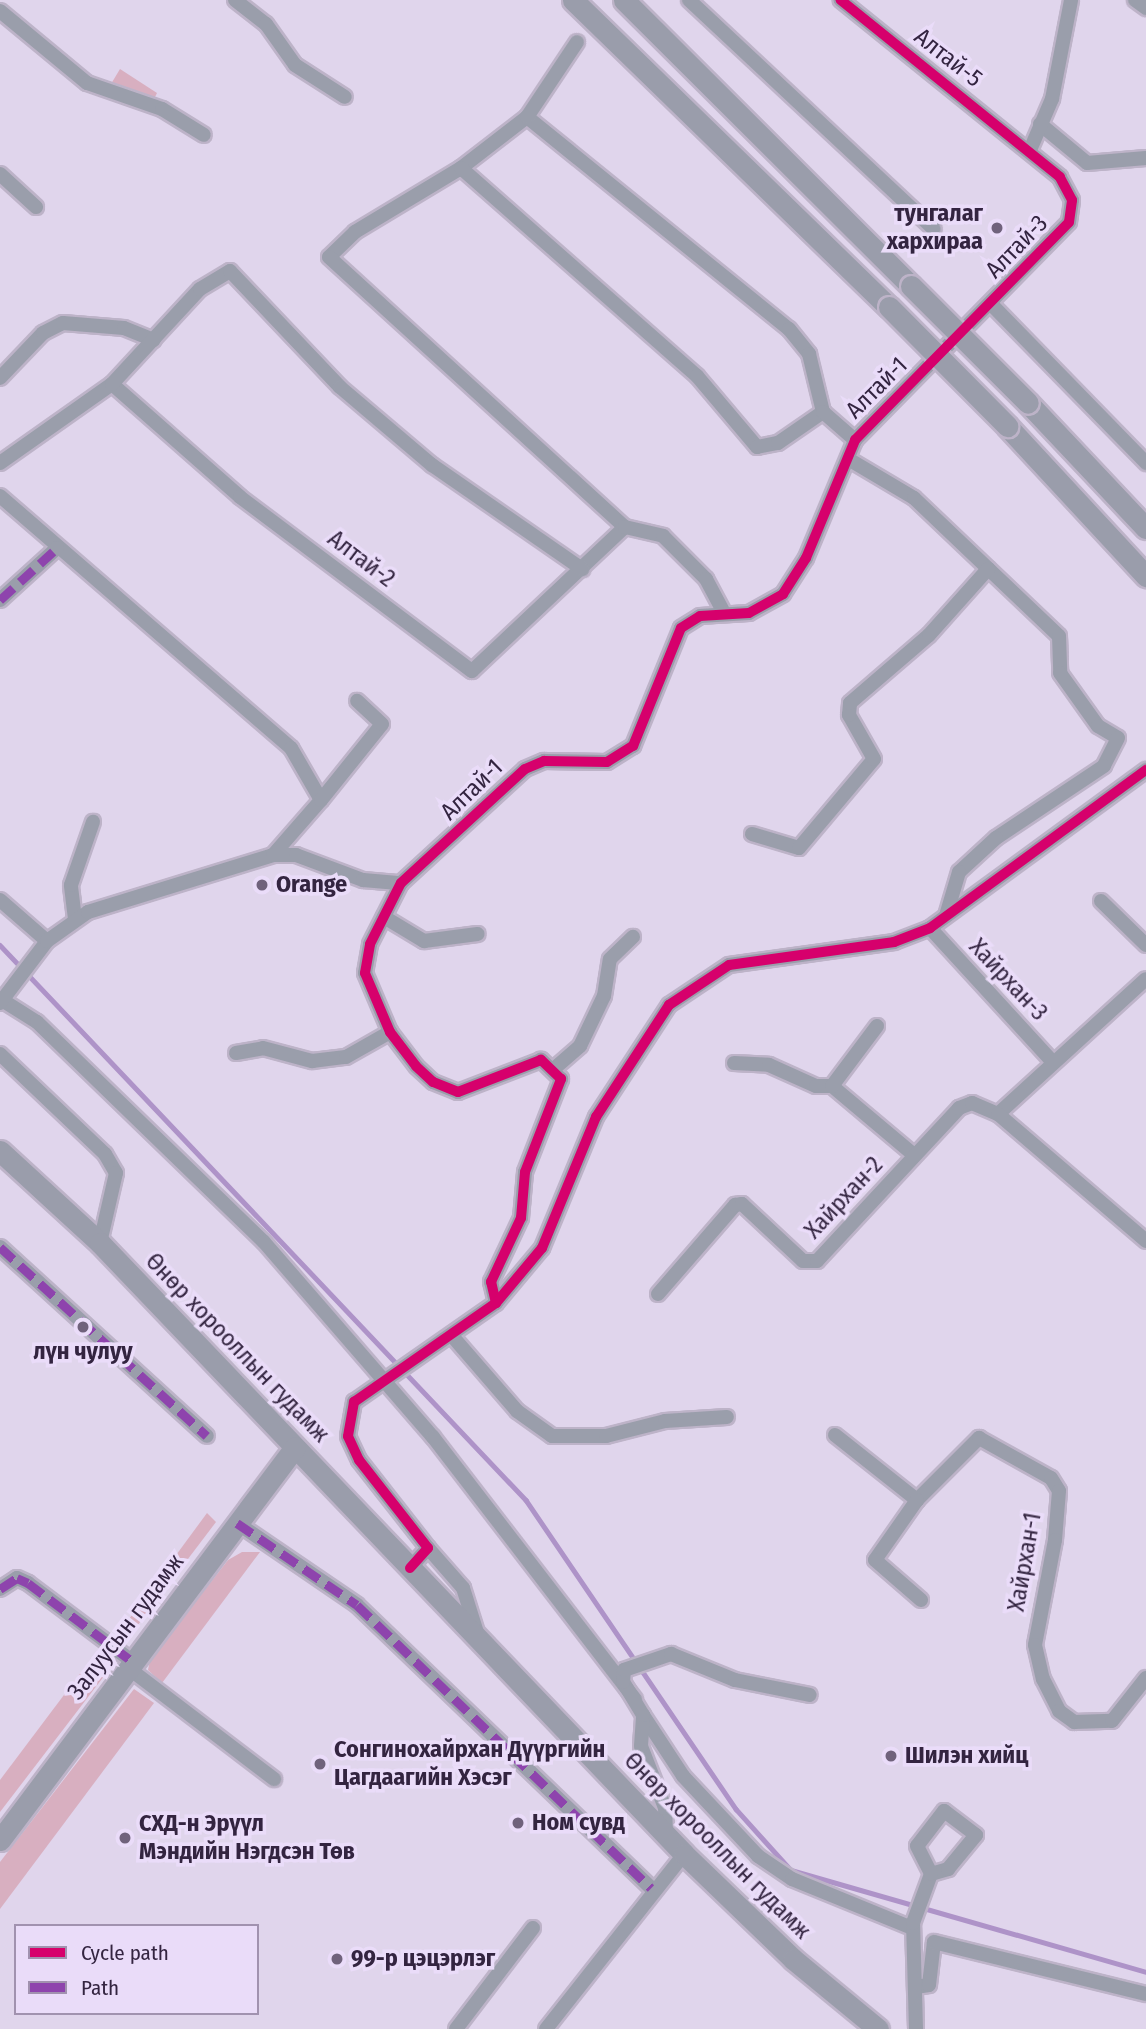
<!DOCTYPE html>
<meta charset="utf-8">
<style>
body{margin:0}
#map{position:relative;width:1146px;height:2029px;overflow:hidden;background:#e0d5ec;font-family:"Fira Sans Condensed",sans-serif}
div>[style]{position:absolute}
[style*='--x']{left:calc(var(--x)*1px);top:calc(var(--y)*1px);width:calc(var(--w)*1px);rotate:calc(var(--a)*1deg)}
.green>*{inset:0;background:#d8afc0}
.stream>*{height:4.5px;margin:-2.25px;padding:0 2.25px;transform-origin:2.25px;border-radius:2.25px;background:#ae93c8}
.roads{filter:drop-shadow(2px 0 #bdb3c8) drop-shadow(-2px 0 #bdb3c8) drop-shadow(0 2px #bdb3c8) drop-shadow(0 -2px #bdb3c8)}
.street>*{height:14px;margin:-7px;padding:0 7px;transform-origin:7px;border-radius:7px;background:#9a9eab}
.secondary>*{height:21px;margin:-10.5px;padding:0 10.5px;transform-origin:10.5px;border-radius:10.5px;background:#9a9dab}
.bridges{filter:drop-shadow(2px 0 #bdb3c8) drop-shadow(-2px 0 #bdb3c8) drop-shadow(0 2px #bdb3c8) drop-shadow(0 -2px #bdb3c8)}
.secondary-bridge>*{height:21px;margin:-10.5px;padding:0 10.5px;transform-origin:10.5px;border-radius:10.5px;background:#9a9dab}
.quiet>*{height:9px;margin-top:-4.5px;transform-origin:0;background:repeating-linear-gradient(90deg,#8e44ad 0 18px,transparent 0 27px)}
.cycleway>*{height:10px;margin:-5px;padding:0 5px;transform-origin:5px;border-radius:5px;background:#d6006c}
.dots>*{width:19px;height:19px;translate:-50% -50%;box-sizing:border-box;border:4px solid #eadcf9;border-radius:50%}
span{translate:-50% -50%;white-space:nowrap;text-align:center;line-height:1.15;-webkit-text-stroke:7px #eadcf9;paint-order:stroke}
.street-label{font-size:24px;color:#332440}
.poi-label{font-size:24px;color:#332440;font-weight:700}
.right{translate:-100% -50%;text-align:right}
.left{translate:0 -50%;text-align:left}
.legend{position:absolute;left:14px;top:1924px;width:245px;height:91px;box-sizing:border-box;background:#eadcf9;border:2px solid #a192af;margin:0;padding:9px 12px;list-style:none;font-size:21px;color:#332440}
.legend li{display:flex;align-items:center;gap:14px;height:35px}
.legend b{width:35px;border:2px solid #a192af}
</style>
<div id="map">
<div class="green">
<div style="clip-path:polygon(120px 69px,157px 93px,154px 99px,111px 84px)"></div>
<div style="clip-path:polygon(207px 1513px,216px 1522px,131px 1634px,126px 1640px,118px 1634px)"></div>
<div style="clip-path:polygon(242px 1552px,260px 1552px,162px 1683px,148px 1670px,150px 1660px,228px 1560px)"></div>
<div style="clip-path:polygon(88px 1663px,108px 1671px,0 1812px,0 1780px)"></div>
<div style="clip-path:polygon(134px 1689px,154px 1703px,0 1909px,0 1862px)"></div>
</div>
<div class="stream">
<div style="--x:0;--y:945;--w:765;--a:46.54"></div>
<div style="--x:526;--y:1500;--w:374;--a:55.8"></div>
<div style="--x:736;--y:1809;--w:82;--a:48"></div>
<div style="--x:791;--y:1870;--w:369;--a:16"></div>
</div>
<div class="roads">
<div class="street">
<div style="--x:235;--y:0;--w:39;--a:38"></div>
<div style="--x:266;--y:24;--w:50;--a:54.7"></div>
<div style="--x:295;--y:65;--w:59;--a:32.6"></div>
<div style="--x:689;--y:0;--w:335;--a:43.1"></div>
<div style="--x:1135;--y:0;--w:14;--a:36"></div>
<div style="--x:0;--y:11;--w:113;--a:39.6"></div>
<div style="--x:87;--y:83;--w:79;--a:19.1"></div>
<div style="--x:162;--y:109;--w:49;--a:31.8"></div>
<div style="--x:527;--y:117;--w:83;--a:142.3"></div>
<div style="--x:461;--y:168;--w:124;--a:148.9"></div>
<div style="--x:355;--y:232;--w:36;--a:136"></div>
<div style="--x:329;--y:257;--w:401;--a:42.4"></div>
<div style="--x:527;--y:117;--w:337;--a:39"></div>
<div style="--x:789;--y:329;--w:32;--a:51"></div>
<div style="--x:809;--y:354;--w:60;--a:76.4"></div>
<div style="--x:527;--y:117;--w:90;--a:-56.3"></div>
<div style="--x:1040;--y:124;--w:61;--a:39.7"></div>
<div style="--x:1087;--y:163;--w:59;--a:-4.8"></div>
<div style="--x:1030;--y:150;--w:56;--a:-66.7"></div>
<div style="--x:1052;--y:99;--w:101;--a:-79.1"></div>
<div style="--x:461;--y:168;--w:315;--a:41.4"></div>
<div style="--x:697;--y:376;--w:93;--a:49.8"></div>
<div style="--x:757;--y:447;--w:21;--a:-11"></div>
<div style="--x:778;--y:443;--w:55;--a:-34.6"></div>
<div style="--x:823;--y:412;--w:43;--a:41.2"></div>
<div style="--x:0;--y:174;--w:49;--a:42.5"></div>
<div style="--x:992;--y:305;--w:221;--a:45.7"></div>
<div style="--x:0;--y:378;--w:62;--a:-46.3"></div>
<div style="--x:43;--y:333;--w:22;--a:-27"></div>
<div style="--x:63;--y:323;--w:61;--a:4.7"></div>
<div style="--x:124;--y:328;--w:32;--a:22"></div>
<div style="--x:112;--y:384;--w:171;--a:41.4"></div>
<div style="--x:240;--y:497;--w:290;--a:36.9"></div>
<div style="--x:472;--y:671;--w:210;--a:-43.3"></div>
<div style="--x:625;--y:527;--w:39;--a:13"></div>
<div style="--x:663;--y:536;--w:61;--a:45"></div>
<div style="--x:706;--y:579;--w:38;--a:62"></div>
<div style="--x:850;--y:460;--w:74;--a:30.7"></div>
<div style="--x:914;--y:498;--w:200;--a:43.6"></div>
<div style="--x:1059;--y:636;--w:37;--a:88"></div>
<div style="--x:1060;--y:673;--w:65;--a:54.4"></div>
<div style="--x:1098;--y:726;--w:23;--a:31"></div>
<div style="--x:1118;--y:738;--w:31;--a:117"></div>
<div style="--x:1104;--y:766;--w:130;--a:146.3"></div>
<div style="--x:996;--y:838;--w:50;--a:137.4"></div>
<div style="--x:959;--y:872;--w:46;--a:106.5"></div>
<div style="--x:0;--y:463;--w:137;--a:-35.2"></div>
<div style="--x:112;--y:384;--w:129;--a:-47.2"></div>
<div style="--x:200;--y:289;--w:35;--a:-31"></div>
<div style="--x:230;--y:271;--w:160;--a:46.5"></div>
<div style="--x:340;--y:387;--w:121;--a:40.3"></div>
<div style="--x:432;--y:465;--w:183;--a:34.7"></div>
<div style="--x:0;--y:496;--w:385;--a:40.9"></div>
<div style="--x:291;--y:748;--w:60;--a:60"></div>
<div style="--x:321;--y:800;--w:73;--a:131.1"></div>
<div style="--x:0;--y:600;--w:77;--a:-42.4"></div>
<div style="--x:321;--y:800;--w:97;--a:-51.2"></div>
<div style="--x:382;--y:724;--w:34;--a:-137"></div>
<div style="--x:752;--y:834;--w:49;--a:16.6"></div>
<div style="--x:799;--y:848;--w:116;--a:-49.9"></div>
<div style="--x:874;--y:759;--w:51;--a:-119.6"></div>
<div style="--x:849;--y:715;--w:12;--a:-85"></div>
<div style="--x:850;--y:703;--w:104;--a:-40.7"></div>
<div style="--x:929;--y:635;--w:89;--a:-48.2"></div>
<div style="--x:0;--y:900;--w:62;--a:41.1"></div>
<div style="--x:1101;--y:901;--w:63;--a:44.4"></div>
<div style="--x:384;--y:917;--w:47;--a:31"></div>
<div style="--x:424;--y:941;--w:54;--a:-7.4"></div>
<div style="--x:75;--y:919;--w:34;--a:-97"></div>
<div style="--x:71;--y:885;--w:67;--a:-70.8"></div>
<div style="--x:930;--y:928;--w:182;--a:47.5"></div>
<div style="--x:2;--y:1000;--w:41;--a:32.2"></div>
<div style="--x:37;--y:1022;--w:316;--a:44.1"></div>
<div style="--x:264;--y:1242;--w:258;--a:49.1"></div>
<div style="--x:433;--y:1437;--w:331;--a:52.4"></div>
<div style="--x:0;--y:1003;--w:78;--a:-52.8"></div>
<div style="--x:47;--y:941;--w:50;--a:-35.3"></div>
<div style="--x:88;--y:912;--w:194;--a:-17.1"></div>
<div style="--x:273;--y:855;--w:23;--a:0"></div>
<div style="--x:296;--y:855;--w:72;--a:20.5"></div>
<div style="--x:363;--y:880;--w:38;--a:5"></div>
<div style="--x:236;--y:1053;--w:27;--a:-10"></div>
<div style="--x:263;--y:1048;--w:51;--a:14.9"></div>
<div style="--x:312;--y:1061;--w:34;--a:-7"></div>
<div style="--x:346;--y:1057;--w:51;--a:-29.6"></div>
<div style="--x:0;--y:1054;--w:145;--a:43.6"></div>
<div style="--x:105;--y:1154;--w:22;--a:60"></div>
<div style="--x:116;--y:1173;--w:72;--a:102.9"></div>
<div style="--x:734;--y:1063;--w:35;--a:3"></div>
<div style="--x:769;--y:1065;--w:51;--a:24.1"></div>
<div style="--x:816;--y:1086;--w:16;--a:0"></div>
<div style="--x:832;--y:1086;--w:107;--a:40.1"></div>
<div style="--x:556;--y:1067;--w:32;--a:-41"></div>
<div style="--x:580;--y:1046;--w:55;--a:-64.4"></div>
<div style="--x:604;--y:996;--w:37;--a:-81"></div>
<div style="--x:610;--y:959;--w:32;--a:-44"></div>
<div style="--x:832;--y:1086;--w:75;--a:-53.1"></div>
<div style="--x:998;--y:1114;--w:200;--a:-42.4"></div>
<div style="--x:0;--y:1247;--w:280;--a:42.4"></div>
<div style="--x:658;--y:1294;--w:118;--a:-49.1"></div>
<div style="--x:735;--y:1205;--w:7;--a:-8"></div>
<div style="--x:742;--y:1204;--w:83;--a:43.1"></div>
<div style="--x:803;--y:1261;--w:14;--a:0"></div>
<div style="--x:817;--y:1261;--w:209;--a:-47.1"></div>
<div style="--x:959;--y:1108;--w:14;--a:-21"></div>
<div style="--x:972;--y:1103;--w:28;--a:23"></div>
<div style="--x:998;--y:1114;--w:195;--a:40.6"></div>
<div style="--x:496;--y:1303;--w:22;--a:-103"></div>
<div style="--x:491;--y:1282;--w:71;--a:-64.9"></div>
<div style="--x:521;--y:1218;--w:46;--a:-85"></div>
<div style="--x:525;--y:1172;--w:100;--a:-68.8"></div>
<div style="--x:561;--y:1079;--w:28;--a:-136"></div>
<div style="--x:541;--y:1060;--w:89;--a:158.9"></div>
<div style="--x:458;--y:1092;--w:27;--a:-158"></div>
<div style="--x:433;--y:1082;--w:23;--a:-137"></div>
<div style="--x:416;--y:1066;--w:43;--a:-127.4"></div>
<div style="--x:390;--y:1032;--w:64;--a:-113"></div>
<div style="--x:365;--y:973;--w:29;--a:-80"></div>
<div style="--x:370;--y:944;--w:68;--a:-63.1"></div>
<div style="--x:401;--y:883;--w:168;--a:-42.6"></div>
<div style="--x:525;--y:769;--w:21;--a:-23"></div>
<div style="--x:544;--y:761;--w:63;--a:0.9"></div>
<div style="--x:607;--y:762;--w:31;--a:-32"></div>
<div style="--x:633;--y:746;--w:127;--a:-67.9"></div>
<div style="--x:681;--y:628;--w:22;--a:-32"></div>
<div style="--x:700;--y:616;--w:49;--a:-3.5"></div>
<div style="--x:749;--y:613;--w:39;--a:-29"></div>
<div style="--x:783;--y:594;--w:43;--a:-57.4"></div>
<div style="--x:806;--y:558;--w:128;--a:-67.4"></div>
<div style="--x:855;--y:440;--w:305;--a:-45.5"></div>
<div style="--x:1069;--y:222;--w:22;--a:-82"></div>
<div style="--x:1072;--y:200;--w:26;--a:-118"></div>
<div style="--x:1060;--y:177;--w:282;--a:-141.1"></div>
<div style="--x:453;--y:1337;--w:98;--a:49.1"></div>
<div style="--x:517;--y:1411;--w:43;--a:35.5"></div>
<div style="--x:552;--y:1436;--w:54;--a:0"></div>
<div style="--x:606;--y:1436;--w:61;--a:-14.3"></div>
<div style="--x:665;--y:1421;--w:62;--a:-3.7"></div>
<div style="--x:835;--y:1435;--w:105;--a:38.4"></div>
<div style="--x:917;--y:1500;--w:88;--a:-45"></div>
<div style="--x:979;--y:1438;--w:82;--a:29.1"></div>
<div style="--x:1051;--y:1478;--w:15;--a:58"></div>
<div style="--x:1059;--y:1491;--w:49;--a:94.7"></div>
<div style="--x:1055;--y:1540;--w:107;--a:100.8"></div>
<div style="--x:1035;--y:1645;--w:35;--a:77"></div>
<div style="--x:1043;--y:1679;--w:36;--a:63"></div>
<div style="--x:1059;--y:1711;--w:19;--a:36"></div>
<div style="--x:1074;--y:1722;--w:38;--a:-2"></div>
<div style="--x:1112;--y:1721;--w:55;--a:-51.7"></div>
<div style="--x:917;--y:1500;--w:73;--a:125"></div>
<div style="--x:875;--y:1560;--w:61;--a:41"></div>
<div style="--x:237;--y:1523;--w:145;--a:34.3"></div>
<div style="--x:357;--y:1605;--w:408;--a:43.9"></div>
<div style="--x:428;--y:1548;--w:53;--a:48.8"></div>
<div style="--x:463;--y:1588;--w:50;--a:72.6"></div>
<div style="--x:410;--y:1568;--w:27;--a:-48"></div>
<div style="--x:428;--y:1548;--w:112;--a:-128.1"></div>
<div style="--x:359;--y:1460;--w:26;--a:-115"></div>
<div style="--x:348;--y:1436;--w:35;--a:-80"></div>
<div style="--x:354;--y:1402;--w:173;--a:-34.9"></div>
<div style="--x:496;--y:1303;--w:72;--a:-50.1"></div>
<div style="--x:542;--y:1248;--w:142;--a:-67.6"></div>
<div style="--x:596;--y:1117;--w:134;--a:-56.9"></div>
<div style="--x:669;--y:1005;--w:72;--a:-33.7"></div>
<div style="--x:729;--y:965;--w:167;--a:-7.9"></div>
<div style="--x:894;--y:942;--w:39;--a:-21"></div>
<div style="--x:930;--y:928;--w:268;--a:-36.2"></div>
<div style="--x:0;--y:1589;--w:20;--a:-33"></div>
<div style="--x:17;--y:1578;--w:12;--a:24"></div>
<div style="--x:28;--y:1583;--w:130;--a:36.9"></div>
<div style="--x:127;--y:1667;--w:185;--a:37.3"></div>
<div style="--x:643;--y:1715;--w:73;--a:56.7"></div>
<div style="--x:683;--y:1776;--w:110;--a:46.8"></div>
<div style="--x:758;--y:1856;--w:41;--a:34.1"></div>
<div style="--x:792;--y:1879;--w:130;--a:22.2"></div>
<div style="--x:666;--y:1835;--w:27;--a:-92"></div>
<div style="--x:665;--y:1808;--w:66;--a:-111.2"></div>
<div style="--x:641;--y:1746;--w:31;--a:-86"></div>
<div style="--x:643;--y:1715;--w:39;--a:-121"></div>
<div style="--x:623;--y:1682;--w:12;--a:-85"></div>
<div style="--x:624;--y:1670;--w:50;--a:-18.8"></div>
<div style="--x:671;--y:1654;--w:69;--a:22.1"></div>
<div style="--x:735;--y:1680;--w:76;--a:11.3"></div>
<div style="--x:916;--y:1987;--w:13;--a:-9"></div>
<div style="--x:929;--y:1985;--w:43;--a:-83.4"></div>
<div style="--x:934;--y:1942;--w:218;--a:13.8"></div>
<div style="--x:456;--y:2029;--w:127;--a:-52.7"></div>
<div style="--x:546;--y:2029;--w:223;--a:-51.7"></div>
<div style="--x:916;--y:2029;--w:106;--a:-91.6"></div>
<div style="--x:913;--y:1923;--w:52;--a:-69.8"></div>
<div style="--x:931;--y:1874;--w:18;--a:-16"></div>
<div style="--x:948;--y:1869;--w:44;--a:-50.5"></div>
<div style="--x:976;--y:1835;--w:40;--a:-143"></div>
<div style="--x:944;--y:1811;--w:44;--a:127.6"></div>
<div style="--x:917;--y:1846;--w:31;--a:63"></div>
</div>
<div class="secondary">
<div style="--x:573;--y:0;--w:441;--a:44.2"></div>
<div style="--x:624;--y:0;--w:405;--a:44.9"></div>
<div style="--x:1028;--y:403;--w:172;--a:46.7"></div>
<div style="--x:1007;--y:426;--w:205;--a:47.2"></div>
<div style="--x:0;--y:1151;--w:136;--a:42.6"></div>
<div style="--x:100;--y:1243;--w:845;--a:46.29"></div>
<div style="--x:684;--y:1854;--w:151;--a:43.9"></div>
<div style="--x:793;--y:1959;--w:110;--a:39.5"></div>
<div style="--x:0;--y:1840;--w:491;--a:-53.1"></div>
</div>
</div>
<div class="bridges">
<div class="secondary-bridge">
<div style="--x:911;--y:286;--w:165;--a:45"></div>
<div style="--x:889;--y:307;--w:168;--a:45.2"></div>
</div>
</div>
<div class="quiet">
<div style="--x:0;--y:600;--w:77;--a:-42.4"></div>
<div style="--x:0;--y:1247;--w:280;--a:42.4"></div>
<div style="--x:237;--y:1523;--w:145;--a:34.3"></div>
<div style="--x:357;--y:1605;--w:408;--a:43.9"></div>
<div style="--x:0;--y:1589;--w:20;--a:-33"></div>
<div style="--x:17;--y:1578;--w:12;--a:24"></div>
<div style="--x:28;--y:1583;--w:130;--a:36.9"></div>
</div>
<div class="cycleway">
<div style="--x:496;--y:1303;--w:22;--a:-103"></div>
<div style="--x:491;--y:1282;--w:71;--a:-64.9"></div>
<div style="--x:521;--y:1218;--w:46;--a:-85"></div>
<div style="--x:525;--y:1172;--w:100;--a:-68.8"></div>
<div style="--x:561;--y:1079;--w:28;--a:-136"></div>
<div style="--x:541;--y:1060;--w:89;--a:158.9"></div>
<div style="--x:458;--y:1092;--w:27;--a:-158"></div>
<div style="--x:433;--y:1082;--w:23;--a:-137"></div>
<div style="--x:416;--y:1066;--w:43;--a:-127.4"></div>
<div style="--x:390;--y:1032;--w:64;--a:-113"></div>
<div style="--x:365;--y:973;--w:29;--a:-80"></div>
<div style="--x:370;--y:944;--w:68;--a:-63.1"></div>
<div style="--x:401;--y:883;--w:168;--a:-42.6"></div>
<div style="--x:525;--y:769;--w:21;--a:-23"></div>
<div style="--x:544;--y:761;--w:63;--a:0.9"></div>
<div style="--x:607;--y:762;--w:31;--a:-32"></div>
<div style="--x:633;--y:746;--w:127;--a:-67.9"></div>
<div style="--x:681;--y:628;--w:22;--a:-32"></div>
<div style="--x:700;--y:616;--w:49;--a:-3.5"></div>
<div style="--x:749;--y:613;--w:39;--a:-29"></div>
<div style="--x:783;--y:594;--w:43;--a:-57.4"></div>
<div style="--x:806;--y:558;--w:128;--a:-67.4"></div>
<div style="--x:855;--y:440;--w:305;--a:-45.5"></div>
<div style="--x:1069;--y:222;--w:22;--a:-82"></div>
<div style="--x:1072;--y:200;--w:26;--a:-118"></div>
<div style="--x:1060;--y:177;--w:282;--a:-141.1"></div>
<div style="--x:410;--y:1568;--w:27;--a:-48"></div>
<div style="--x:428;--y:1548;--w:112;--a:-128.1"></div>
<div style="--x:359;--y:1460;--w:26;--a:-115"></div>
<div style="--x:348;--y:1436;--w:35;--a:-80"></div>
<div style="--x:354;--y:1402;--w:173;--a:-34.9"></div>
<div style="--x:496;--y:1303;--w:72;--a:-50.1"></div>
<div style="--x:542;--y:1248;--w:142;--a:-67.6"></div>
<div style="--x:596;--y:1117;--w:134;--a:-56.9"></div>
<div style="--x:669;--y:1005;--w:72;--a:-33.7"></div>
<div style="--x:729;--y:965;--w:167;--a:-7.9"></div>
<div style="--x:894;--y:942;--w:39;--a:-21"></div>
<div style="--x:930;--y:928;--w:268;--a:-36.2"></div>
</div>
<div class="dots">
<div style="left:997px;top:228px;background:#70627c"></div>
<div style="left:262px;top:885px;background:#70627c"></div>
<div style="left:83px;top:1327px;background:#70627c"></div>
<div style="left:891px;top:1756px;background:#70627c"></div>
<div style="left:320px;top:1764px;background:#70627c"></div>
<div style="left:518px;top:1823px;background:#70627c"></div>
<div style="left:125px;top:1838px;background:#70627c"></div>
<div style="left:337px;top:1959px;background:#70627c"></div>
</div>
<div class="street-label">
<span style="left:948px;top:58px;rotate:38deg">Алтай-5</span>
<span style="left:1017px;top:247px;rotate:-46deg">Алтай-3</span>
<span style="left:877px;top:388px;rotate:-45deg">Алтай-1</span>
<span style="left:361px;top:559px;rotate:37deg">Алтай-2</span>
<span style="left:472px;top:790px;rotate:-44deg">Алтай-1</span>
<span style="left:1008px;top:980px;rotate:47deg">Хайрхан-3</span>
<span style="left:844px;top:1198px;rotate:-47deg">Хайрхан-2</span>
<span style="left:237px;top:1348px;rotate:46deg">Өнөр хорооллын гудамж</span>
<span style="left:1025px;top:1562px;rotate:-80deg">Хайрхан-1</span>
<span style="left:126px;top:1627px;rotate:-53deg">Залуусын гудамж</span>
<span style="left:717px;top:1846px;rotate:45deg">Өнөр хорооллын гудамж</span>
</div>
<div class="poi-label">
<span class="right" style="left:983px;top:228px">тунгалаг<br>хархираа</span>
<span class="left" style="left:276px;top:885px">Orange</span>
<span style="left:83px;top:1352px">лүн чулуу</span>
<span class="left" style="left:334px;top:1764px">Сонгинохайрхан Дүүргийн<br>Цагдаагийн Хэсэг</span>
<span class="left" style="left:905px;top:1756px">Шилэн хийц</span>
<span class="left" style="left:532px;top:1823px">Ном сувд</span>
<span class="left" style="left:139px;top:1838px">СХД-н Эрүүл<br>Мэндийн Нэгдсэн Төв</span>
<span class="left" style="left:351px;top:1959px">99-р цэцэрлэг</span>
</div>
<ul class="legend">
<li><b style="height:9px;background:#d6006c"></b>Cycle path</li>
<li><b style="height:9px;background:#8e44ad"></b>Path</li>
</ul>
</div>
